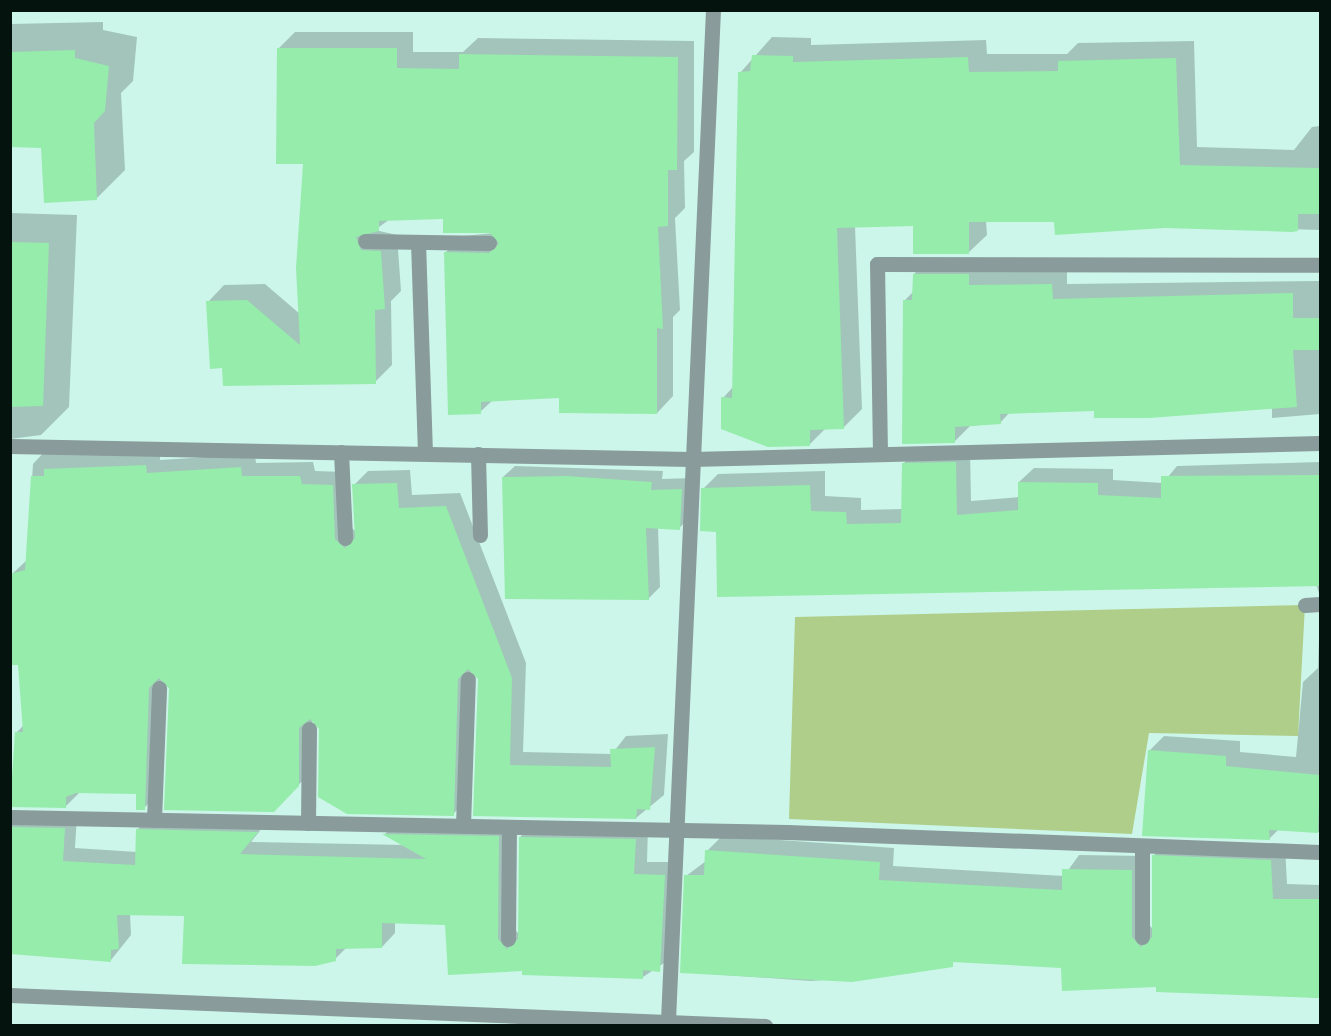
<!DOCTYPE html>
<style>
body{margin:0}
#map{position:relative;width:1331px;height:1036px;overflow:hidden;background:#ccf6e9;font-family:"Sofia Sans Condensed",sans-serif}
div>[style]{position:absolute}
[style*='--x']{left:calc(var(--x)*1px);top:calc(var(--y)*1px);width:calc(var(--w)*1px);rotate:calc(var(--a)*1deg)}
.green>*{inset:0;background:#afce8a}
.shadow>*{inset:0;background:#0003}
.building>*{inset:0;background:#95ecab}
.lane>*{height:15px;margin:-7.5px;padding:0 7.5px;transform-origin:7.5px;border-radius:7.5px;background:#899b9b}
.street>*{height:15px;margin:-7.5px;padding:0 7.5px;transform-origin:7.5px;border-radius:7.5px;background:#899b9b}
span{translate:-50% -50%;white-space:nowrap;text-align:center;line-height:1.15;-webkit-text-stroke:5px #fff;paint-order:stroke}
.frame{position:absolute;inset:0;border:12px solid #04130e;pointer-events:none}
</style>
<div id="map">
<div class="green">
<div style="clip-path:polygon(1305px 605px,1298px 736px,1149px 733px,1132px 834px,789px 819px,795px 617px)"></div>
</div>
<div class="shadow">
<div style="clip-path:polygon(103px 22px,103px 30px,137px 37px,133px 81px,121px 93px,125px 170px,97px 198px,43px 146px,10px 145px,10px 24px)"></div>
<div style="clip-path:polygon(295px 32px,413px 32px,413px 52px,463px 52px,478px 38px,694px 41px,694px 152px,684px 161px,685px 208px,675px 218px,680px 310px,673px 317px,673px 396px,657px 413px,560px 397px,493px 400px,480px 412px,445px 253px,462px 236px,495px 233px,444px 218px,390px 219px,375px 230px,397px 235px,401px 291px,391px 301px,392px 365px,375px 382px,223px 367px,208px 302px,224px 285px,265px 284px,300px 314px,304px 162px,278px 49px)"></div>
<div style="clip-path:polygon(772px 37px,811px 38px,811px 45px,986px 40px,987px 54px,1067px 54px,1078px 43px,1194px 41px,1197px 147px,1294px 150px,1312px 127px,1320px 126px,1320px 230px,986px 220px,987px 235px,968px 253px,915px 224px,855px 226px,862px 409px,844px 427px,826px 428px,809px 445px,723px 398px,733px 387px,740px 73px)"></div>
<div style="clip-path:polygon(10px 213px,77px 215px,69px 407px,41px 435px,10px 439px)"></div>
<div style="clip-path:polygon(929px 259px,1067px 269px,1067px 284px,1320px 281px,1320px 414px,1272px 418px,1272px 408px,1010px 412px,1000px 423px,970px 426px,955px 441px,904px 301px,914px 291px,914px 274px)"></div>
<div style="clip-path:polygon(970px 448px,971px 501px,1020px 497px,1019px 482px,1034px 468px,1113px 469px,1113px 480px,1163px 483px,1177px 466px,1320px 462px,1320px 596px,1316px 584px,718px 531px,703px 489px,718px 474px,825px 471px,825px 496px,861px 498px,861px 510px,903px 509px,903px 464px,918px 449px)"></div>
<div style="clip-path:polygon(46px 450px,78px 450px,77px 455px,160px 452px,160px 460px,255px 454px,256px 463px,313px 462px,315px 471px,346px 472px,349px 525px,356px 532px,354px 485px,368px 471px,410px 470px,412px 495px,460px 493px,526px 663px,523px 752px,612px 754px,626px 736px,668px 734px,664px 795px,636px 818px,475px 815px,479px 679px,471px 671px,467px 800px,453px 814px,312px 720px,312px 771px,273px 811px,162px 680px,158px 794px,144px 808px,137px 793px,79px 793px,65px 807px,16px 733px,24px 725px,11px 575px,27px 560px,33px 464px)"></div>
<div style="clip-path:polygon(515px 466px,663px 471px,662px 479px,693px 478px,691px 517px,679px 528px,658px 527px,660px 587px,648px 599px,503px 477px)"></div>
<div style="clip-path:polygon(1320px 611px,1320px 832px,1279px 829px,1269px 839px,1149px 751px,1164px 736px,1240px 741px,1240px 752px,1296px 757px,1303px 682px,1318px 668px)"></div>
<div style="clip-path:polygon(24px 814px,77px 815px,75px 848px,137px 852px,137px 830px,150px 816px,269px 819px,251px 842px,405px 845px,385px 834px,397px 821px,512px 823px,511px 925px,519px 934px,520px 837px,533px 824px,648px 826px,647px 862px,677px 862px,673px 957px,643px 977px,524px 969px,447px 924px,395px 922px,395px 933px,382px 947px,347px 947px,335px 959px,186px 915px,130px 914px,131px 935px,111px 960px,10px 953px,10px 827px)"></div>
<div style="clip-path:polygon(722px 836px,894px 848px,893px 866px,1064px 876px,1079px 855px,1146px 856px,1146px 922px,1153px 929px,1153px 856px,1168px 841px,1285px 846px,1287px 884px,1320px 885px,1320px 998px,1157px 986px,1063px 967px,958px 961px,912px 973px,811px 981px,681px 972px,686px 876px,706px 861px,707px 851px)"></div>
</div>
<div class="building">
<div style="clip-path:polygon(277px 48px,397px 48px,397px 68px,459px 69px,459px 54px,678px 57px,677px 170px,668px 170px,668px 226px,658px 227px,663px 329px,657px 328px,657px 414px,559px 413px,559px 398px,481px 402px,481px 414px,448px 415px,444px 252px,489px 253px,499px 243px,490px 233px,443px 233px,443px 219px,379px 221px,379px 231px,356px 237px,361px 250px,381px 251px,385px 309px,375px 310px,376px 384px,223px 386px,222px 368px,210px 369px,206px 301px,247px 300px,300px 345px,296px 268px,303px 164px,276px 164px)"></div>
<div style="clip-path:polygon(75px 50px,75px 58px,109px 66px,105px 111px,94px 123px,97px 200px,44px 203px,41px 148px,10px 147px,10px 52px)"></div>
<div style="clip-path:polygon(752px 55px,793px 56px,793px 62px,968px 57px,969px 72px,1058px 71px,1058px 61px,1176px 58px,1180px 165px,1320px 168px,1320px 214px,1298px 214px,1298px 231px,1292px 232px,1165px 228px,1055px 235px,1054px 222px,969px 222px,969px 254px,913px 254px,913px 226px,837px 228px,844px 429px,810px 430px,810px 446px,768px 447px,721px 429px,721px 397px,732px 398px,738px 72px,750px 71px)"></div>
<div style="clip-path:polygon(10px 242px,49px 243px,43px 406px,10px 407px)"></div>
<div style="clip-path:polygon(913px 274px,969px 274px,969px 285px,1052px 284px,1053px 299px,1293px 293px,1293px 318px,1320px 318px,1320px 350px,1293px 350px,1297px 407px,1149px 418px,1094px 418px,1094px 411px,1000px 414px,1001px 424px,955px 427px,955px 443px,902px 444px,903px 300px,912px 300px)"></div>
<div style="clip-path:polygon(956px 462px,957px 515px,1018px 510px,1018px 482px,1098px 483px,1098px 495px,1161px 498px,1161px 476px,1320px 475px,1320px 586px,717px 597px,716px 532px,700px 531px,701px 488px,810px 485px,811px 511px,846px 512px,847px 524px,901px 523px,902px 463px)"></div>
<div style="clip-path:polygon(146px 465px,147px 473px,241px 467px,242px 476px,300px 476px,302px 484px,333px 485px,335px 539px,345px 548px,355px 538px,352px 484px,397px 483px,399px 508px,446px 506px,512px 678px,510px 765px,611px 767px,610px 749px,655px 747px,650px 810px,637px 809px,636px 819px,473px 816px,478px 679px,468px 669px,458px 679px,454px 816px,347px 814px,318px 797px,319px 729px,310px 719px,299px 728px,299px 786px,274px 812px,164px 810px,169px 688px,159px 678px,149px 688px,145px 810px,136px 810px,136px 794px,76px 793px,66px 797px,66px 808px,10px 807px,15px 732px,23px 732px,18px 665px,10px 665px,10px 574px,25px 570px,31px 476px,44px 476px,44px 469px)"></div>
<div style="clip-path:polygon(566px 476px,652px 482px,651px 490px,682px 489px,680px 530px,646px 528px,649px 600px,505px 599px,502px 477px)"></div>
<div style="clip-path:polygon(1148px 750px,1226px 756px,1226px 766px,1320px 775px,1318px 833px,1269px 830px,1270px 840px,1142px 836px)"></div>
<div style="clip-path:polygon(10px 827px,65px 828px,63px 861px,135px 865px,136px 829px,258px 832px,240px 854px,426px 859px,382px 834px,499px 836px,498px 939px,507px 949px,518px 939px,519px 837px,636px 839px,634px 874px,665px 875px,660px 972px,643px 970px,643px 979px,522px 975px,522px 971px,448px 975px,445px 925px,382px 923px,382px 948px,336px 949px,336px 961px,315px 966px,182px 964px,184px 916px,117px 915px,119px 949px,111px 950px,111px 962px,10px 954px)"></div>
<div style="clip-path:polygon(705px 850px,880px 862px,879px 880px,1062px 890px,1062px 869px,1132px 870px,1132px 937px,1141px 947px,1152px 937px,1152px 855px,1271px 860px,1273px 899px,1320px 899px,1320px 998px,1156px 992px,1156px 987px,1062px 991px,1061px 968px,953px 962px,953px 967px,852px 982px,680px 973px,684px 875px,704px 875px)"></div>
</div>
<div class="lane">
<div style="--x:365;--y:241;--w:124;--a:0.9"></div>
<div style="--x:418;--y:242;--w:211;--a:88.1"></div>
<div style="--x:10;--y:446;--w:681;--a:1.09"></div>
<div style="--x:341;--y:452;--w:86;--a:87.3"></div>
<div style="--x:478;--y:454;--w:81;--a:88.6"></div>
<div style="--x:154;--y:820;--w:132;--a:-87.8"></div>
<div style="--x:308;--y:823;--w:94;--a:-89.4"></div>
<div style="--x:463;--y:826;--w:147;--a:-88.1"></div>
<div style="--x:1142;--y:846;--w:91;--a:90"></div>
<div style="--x:508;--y:939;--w:111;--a:-89.5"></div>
<div style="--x:10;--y:995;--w:756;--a:2.35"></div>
</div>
<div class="street">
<div style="--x:880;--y:454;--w:190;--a:-90.9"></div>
<div style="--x:877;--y:264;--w:443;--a:0.1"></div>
<div style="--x:691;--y:459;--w:629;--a:-1.46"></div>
<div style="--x:1305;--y:605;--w:15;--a:-4"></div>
<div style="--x:10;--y:817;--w:777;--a:1.11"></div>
<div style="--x:787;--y:832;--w:533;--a:2.15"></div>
<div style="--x:668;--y:1020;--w:1011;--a:-87.45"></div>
</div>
<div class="frame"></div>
</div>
